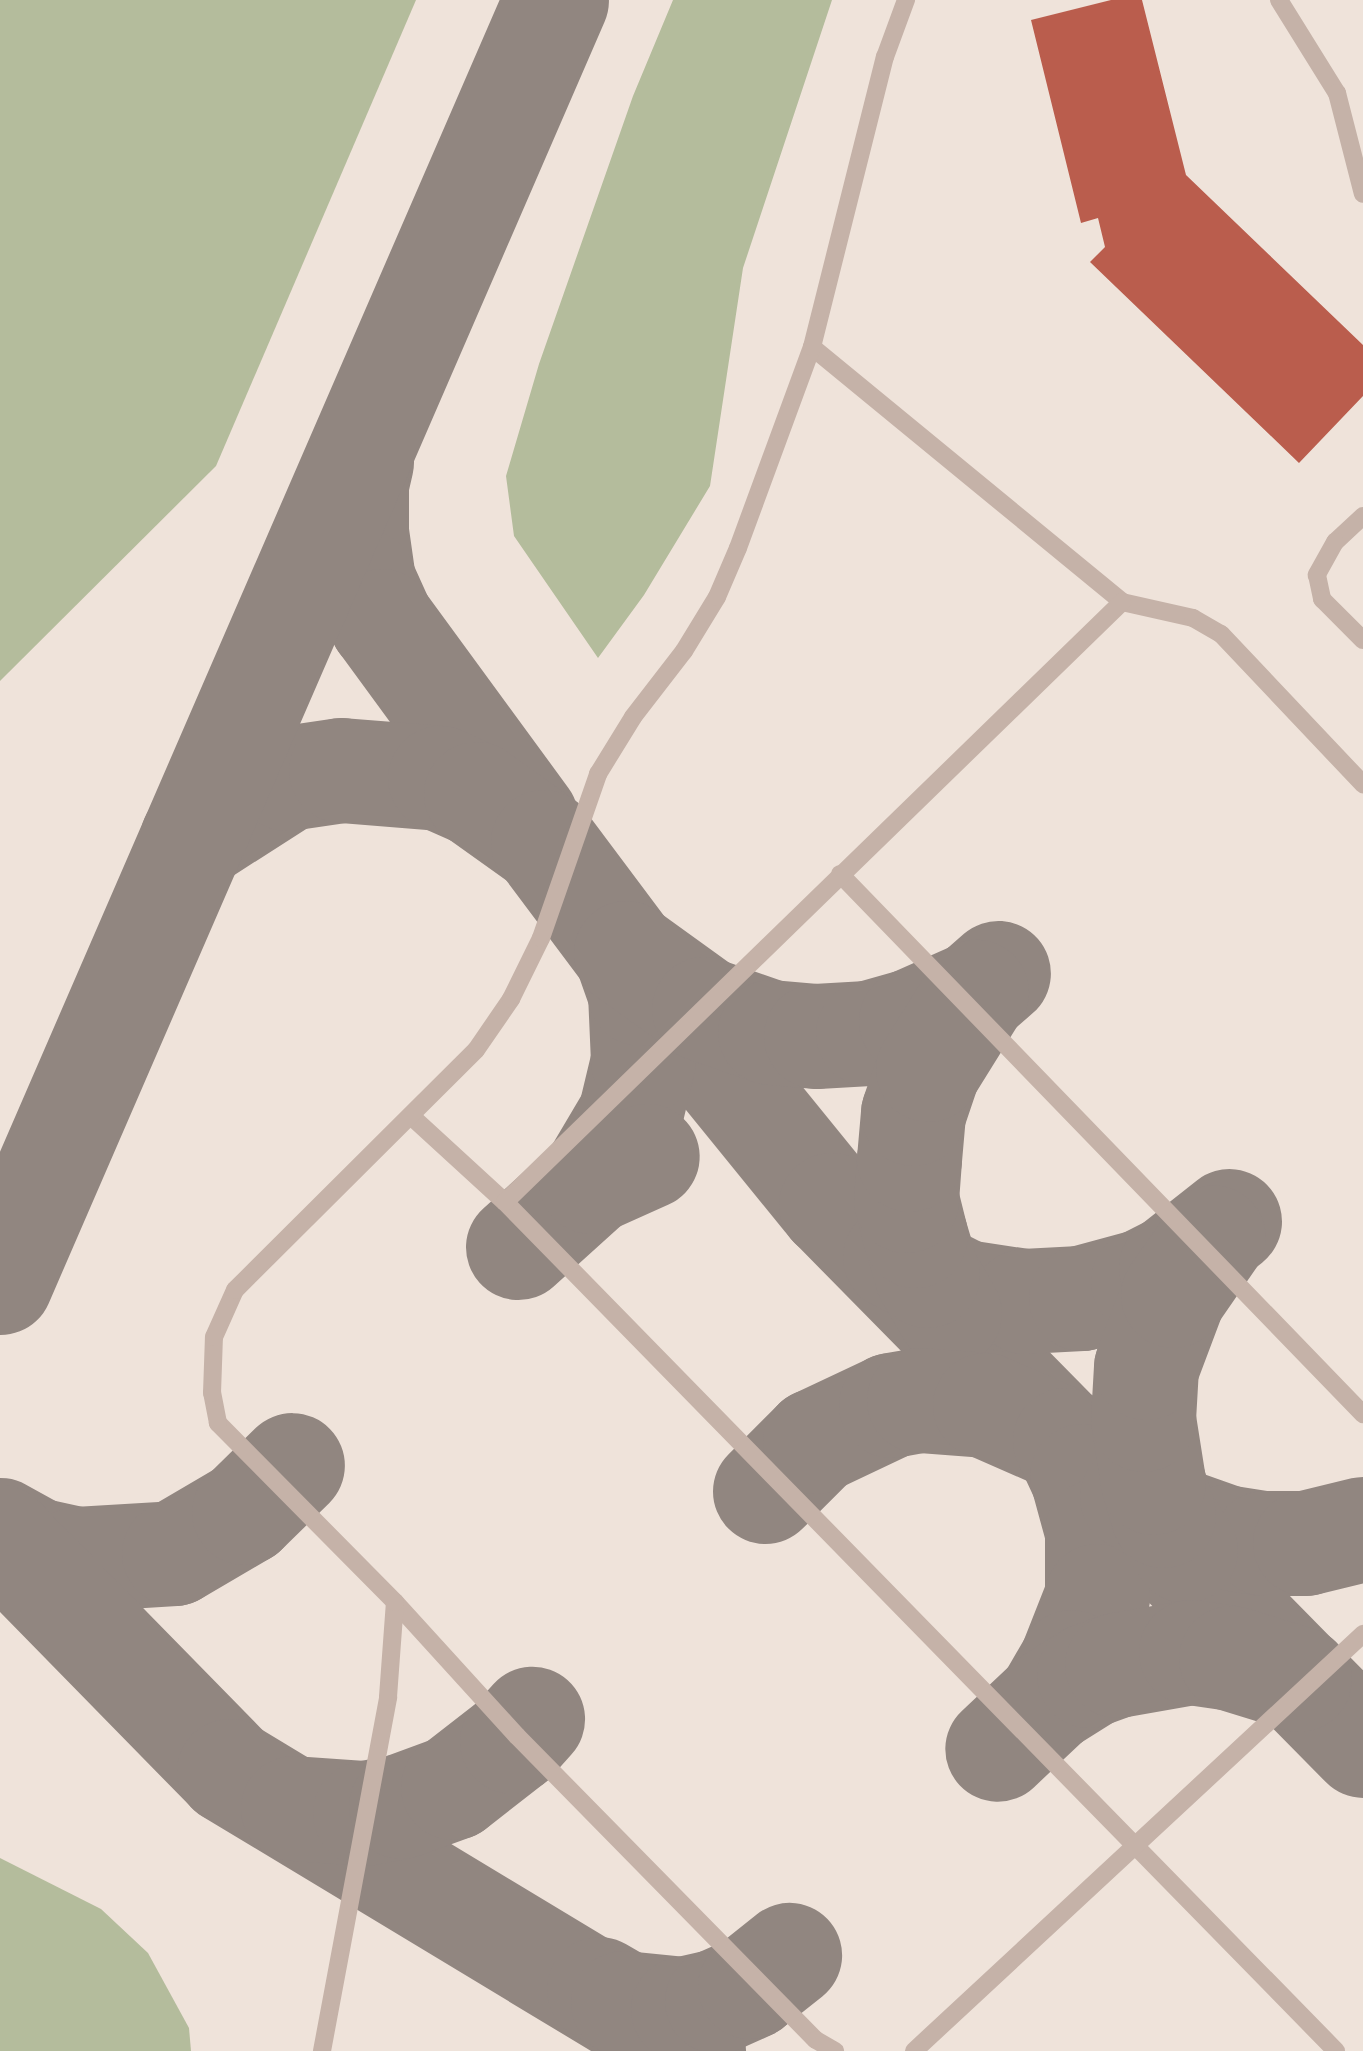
<!DOCTYPE html>
<style>
body{margin:0}
#map{position:relative;width:1363px;height:2051px;overflow:hidden;background:#efe3da;font-family:Commissioner,sans-serif}
div>[style]{position:absolute}
[style*='--x']{left:calc(var(--x)*1px);top:calc(var(--y)*1px);width:calc(var(--w)*1px);rotate:calc(var(--a)*1deg)}
.green>*{inset:0;background:#b4bc9c}
.taxiway>*{height:105px;margin:-52.5px;padding:0 52.5px;transform-origin:52.5px;border-radius:52.5px;background:#918680}
.building>*{inset:0;background:#ba5d4d}
.minor>*{height:18px;margin:-9px;padding:0 9px;transform-origin:9px;border-radius:9px;background:#c5b2a8}
span{translate:-50% -50%;white-space:nowrap;text-align:center;line-height:1.15;-webkit-text-stroke:6px #f7eee6;paint-order:stroke}
</style>
<div id="map">
<div class="green">
<div style="clip-path:polygon(0 0,416px 0,216px 466px,0 681px)"></div>
<div style="clip-path:polygon(673px 0,832px 0,743px 268px,710px 486px,644px 595px,598px 658px,514px 536px,506px 476px,539px 364px,633px 96px)"></div>
<div style="clip-path:polygon(0 1858px,101px 1909px,148px 1953px,189px 2028px,191px 2051px,0 2051px)"></div>
</div>
<div class="taxiway">
<div style="--x:361;--y:462;--w:23;--a:103"></div>
<div style="--x:356;--y:484;--w:48;--a:90"></div>
<div style="--x:356;--y:532;--w:49;--a:81.9"></div>
<div style="--x:363;--y:581;--w:44;--a:65.8"></div>
<div style="--x:381;--y:621;--w:245;--a:53.8"></div>
<div style="--x:192;--y:839;--w:113;--a:-32.7"></div>
<div style="--x:287;--y:778;--w:55;--a:-8.4"></div>
<div style="--x:341;--y:770;--w:99;--a:4.6"></div>
<div style="--x:440;--y:778;--w:39;--a:24"></div>
<div style="--x:476;--y:794;--w:82;--a:35.6"></div>
<div style="--x:543;--y:842;--w:139;--a:53.2"></div>
<div style="--x:626;--y:953;--w:325;--a:50.9"></div>
<div style="--x:831;--y:1205;--w:758;--a:45.43"></div>
<div style="--x:591;--y:1181;--w:77;--a:-59.4"></div>
<div style="--x:630;--y:1115;--w:56;--a:-76.5"></div>
<div style="--x:643;--y:1061;--w:68;--a:-92.5"></div>
<div style="--x:640;--y:993;--w:42;--a:-109.3"></div>
<div style="--x:626;--y:953;--w:96;--a:35.7"></div>
<div style="--x:704;--y:1009;--w:70;--a:19.2"></div>
<div style="--x:770;--y:1032;--w:46;--a:5"></div>
<div style="--x:816;--y:1036;--w:52;--a:-3.3"></div>
<div style="--x:868;--y:1033;--w:45;--a:-15.6"></div>
<div style="--x:911;--y:1021;--w:71;--a:-24"></div>
<div style="--x:976;--y:992;--w:29;--a:-41"></div>
<div style="--x:518;--y:1247;--w:98;--a:-42.1"></div>
<div style="--x:591;--y:1181;--w:61;--a:-24.1"></div>
<div style="--x:895;--y:1257;--w:77;--a:26.9"></div>
<div style="--x:964;--y:1292;--w:61;--a:8.5"></div>
<div style="--x:1024;--y:1301;--w:57;--a:-3"></div>
<div style="--x:1081;--y:1298;--w:64;--a:-15.3"></div>
<div style="--x:1143;--y:1281;--w:31;--a:-27"></div>
<div style="--x:1171;--y:1267;--w:74;--a:-38.4"></div>
<div style="--x:0;--y:1282;--w:1397;--a:-66.55"></div>
<div style="--x:949;--y:1313;--w:44;--a:-120.1"></div>
<div style="--x:927;--y:1275;--w:42;--a:-106.7"></div>
<div style="--x:915;--y:1235;--w:36;--a:-104"></div>
<div style="--x:906;--y:1200;--w:41;--a:-85.8"></div>
<div style="--x:909;--y:1159;--w:46;--a:-85"></div>
<div style="--x:913;--y:1113;--w:46;--a:-71.2"></div>
<div style="--x:928;--y:1069;--w:91;--a:-58.1"></div>
<div style="--x:765;--y:1491;--w:71;--a:-45"></div>
<div style="--x:815;--y:1441;--w:84;--a:-25.3"></div>
<div style="--x:891;--y:1405;--w:28;--a:-10"></div>
<div style="--x:919;--y:1400;--w:66;--a:4.3"></div>
<div style="--x:985;--y:1405;--w:87;--a:23.6"></div>
<div style="--x:1065;--y:1440;--w:40;--a:65"></div>
<div style="--x:1082;--y:1476;--w:57;--a:74.7"></div>
<div style="--x:1097;--y:1531;--w:65;--a:90"></div>
<div style="--x:1097;--y:1596;--w:71;--a:111.5"></div>
<div style="--x:1071;--y:1662;--w:44;--a:120.1"></div>
<div style="--x:1049;--y:1700;--w:71;--a:136.7"></div>
<div style="--x:1132;--y:1497;--w:36;--a:30"></div>
<div style="--x:1163;--y:1515;--w:66;--a:19.5"></div>
<div style="--x:1225;--y:1537;--w:39;--a:9"></div>
<div style="--x:1264;--y:1543;--w:41;--a:0"></div>
<div style="--x:1305;--y:1543;--w:60;--a:-13.6"></div>
<div style="--x:0;--y:1530;--w:41;--a:29.1"></div>
<div style="--x:36;--y:1550;--w:42;--a:12.4"></div>
<div style="--x:77;--y:1559;--w:97;--a:-3.5"></div>
<div style="--x:174;--y:1553;--w:81;--a:-30.4"></div>
<div style="--x:244;--y:1512;--w:67;--a:-44.4"></div>
<div style="--x:0;--y:1537;--w:327;--a:45.6"></div>
<div style="--x:229;--y:1771;--w:542;--a:31.11"></div>
<div style="--x:1185;--y:1550;--w:41;--a:-122.2"></div>
<div style="--x:1163;--y:1515;--w:34;--a:-107"></div>
<div style="--x:1153;--y:1482;--w:64;--a:-99"></div>
<div style="--x:1143;--y:1419;--w:52;--a:-86.7"></div>
<div style="--x:1146;--y:1367;--w:77;--a:-69.4"></div>
<div style="--x:1173;--y:1295;--w:70;--a:-55.4"></div>
<div style="--x:1049;--y:1700;--w:47;--a:-32"></div>
<div style="--x:1089;--y:1675;--w:30;--a:-20"></div>
<div style="--x:1117;--y:1665;--w:75;--a:-10"></div>
<div style="--x:1191;--y:1652;--w:40;--a:8.5"></div>
<div style="--x:1231;--y:1658;--w:71;--a:17.2"></div>
<div style="--x:293;--y:1808;--w:72;--a:4"></div>
<div style="--x:365;--y:1813;--w:37;--a:-11"></div>
<div style="--x:401;--y:1806;--w:55;--a:-20.1"></div>
<div style="--x:453;--y:1787;--w:75;--a:-37.9"></div>
<div style="--x:512;--y:1741;--w:30;--a:-48"></div>
<div style="--x:599;--y:1989;--w:28;--a:30"></div>
<div style="--x:623;--y:2003;--w:60;--a:5.7"></div>
<div style="--x:683;--y:2009;--w:35;--a:-13"></div>
<div style="--x:717;--y:2001;--w:36;--a:-24"></div>
<div style="--x:750;--y:1986;--w:50;--a:-38.5"></div>
</div>
<div class="building">
<div style="clip-path:polygon(1111px 0,1142px 0,1186px 175px,1363px 345px,1363px 396px,1299px 463px,1090px 262px,1105px 247px,1098px 218px,1081px 223px,1031px 20px)"></div>
</div>
<div class="minor">
<div style="--x:1279;--y:0;--w:110;--a:58.1"></div>
<div style="--x:1337;--y:93;--w:104;--a:75.6"></div>
<div style="--x:812;--y:347;--w:401;--a:39.4"></div>
<div style="--x:1122;--y:602;--w:73;--a:12.7"></div>
<div style="--x:1193;--y:618;--w:32;--a:30"></div>
<div style="--x:1221;--y:634;--w:207;--a:46.6"></div>
<div style="--x:1363;--y:516;--w:38;--a:137"></div>
<div style="--x:1335;--y:542;--w:38;--a:119"></div>
<div style="--x:1317;--y:575;--w:25;--a:78"></div>
<div style="--x:1322;--y:599;--w:58;--a:45"></div>
<div style="--x:840;--y:874;--w:752;--a:45.92"></div>
<div style="--x:411;--y:1116;--w:127;--a:42.5"></div>
<div style="--x:505;--y:1202;--w:1188;--a:45.61"></div>
<div style="--x:505;--y:1202;--w:861;--a:-44.2"></div>
<div style="--x:395;--y:1602;--w:181;--a:47.7"></div>
<div style="--x:517;--y:1736;--w:426;--a:45.5"></div>
<div style="--x:816;--y:2040;--w:22;--a:30"></div>
<div style="--x:322;--y:2051;--w:360;--a:-79.4"></div>
<div style="--x:388;--y:1697;--w:95;--a:-85.8"></div>
<div style="--x:395;--y:1602;--w:252;--a:-134.7"></div>
<div style="--x:218;--y:1423;--w:31;--a:-101"></div>
<div style="--x:212;--y:1393;--w:56;--a:-88"></div>
<div style="--x:214;--y:1337;--w:51;--a:-65.9"></div>
<div style="--x:235;--y:1290;--w:340;--a:-44.9"></div>
<div style="--x:476;--y:1050;--w:62;--a:-55.5"></div>
<div style="--x:511;--y:999;--w:68;--a:-63.8"></div>
<div style="--x:541;--y:938;--w:174;--a:-70.8"></div>
<div style="--x:598;--y:774;--w:67;--a:-58.4"></div>
<div style="--x:633;--y:717;--w:83;--a:-52.3"></div>
<div style="--x:684;--y:651;--w:63;--a:-58.6"></div>
<div style="--x:717;--y:597;--w:53;--a:-66.8"></div>
<div style="--x:738;--y:548;--w:214;--a:-69.8"></div>
<div style="--x:812;--y:347;--w:299;--a:-75.9"></div>
<div style="--x:885;--y:57;--w:61;--a:-69.8"></div>
<div style="--x:914;--y:2051;--w:613;--a:-42.88"></div>
</div>
</div>
